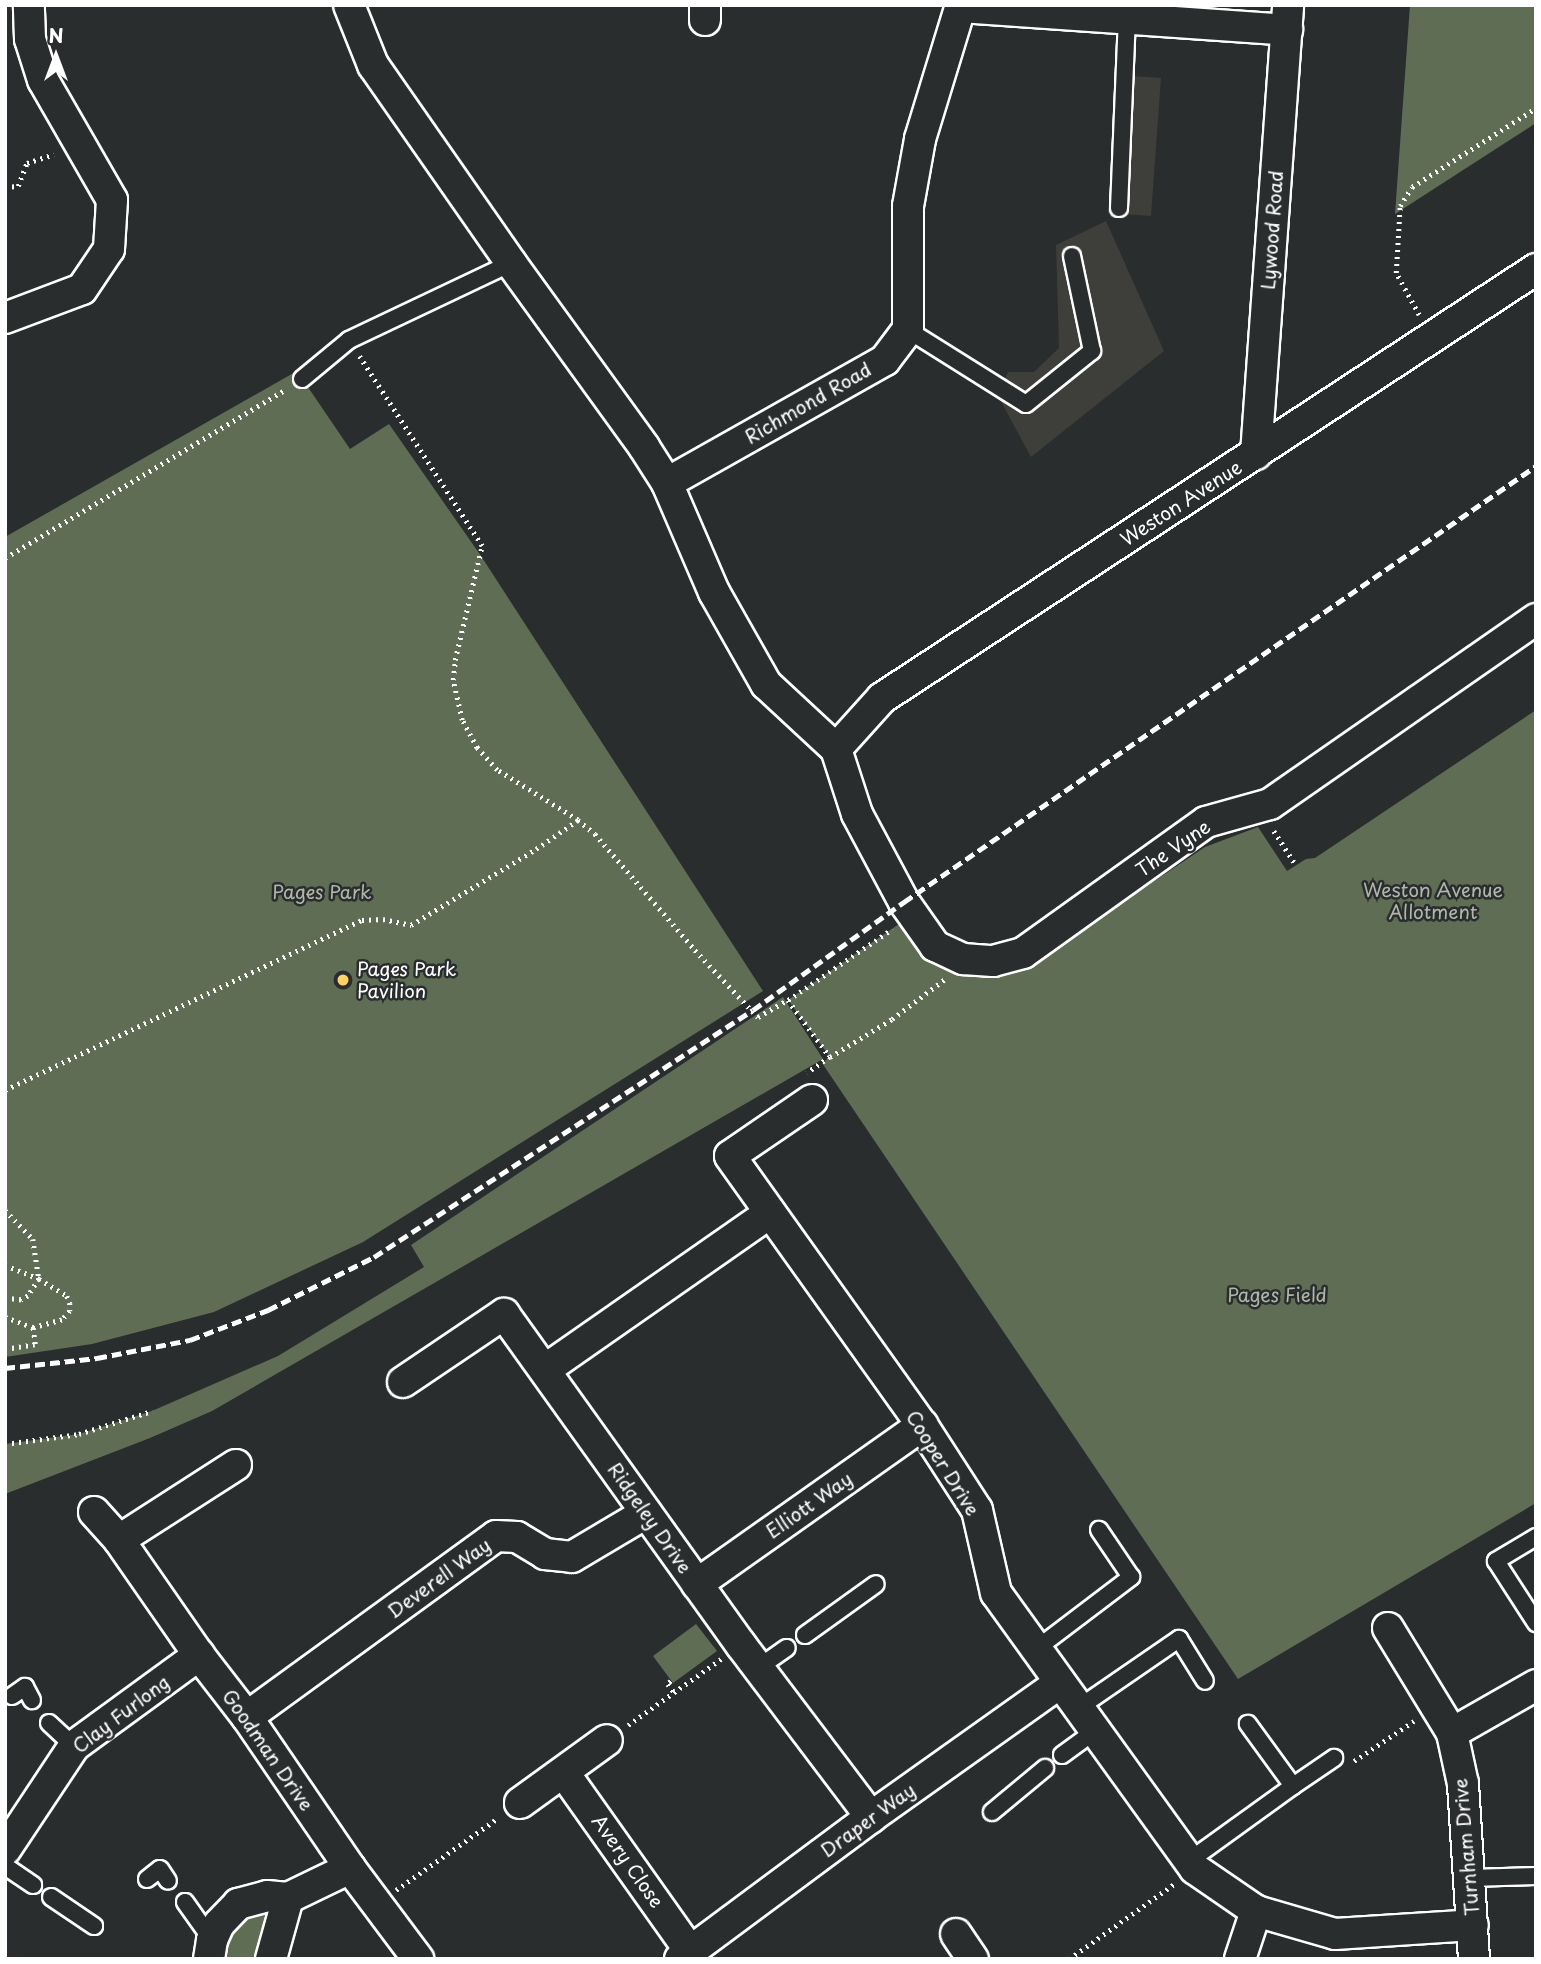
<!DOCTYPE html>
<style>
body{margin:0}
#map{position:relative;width:1541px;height:1964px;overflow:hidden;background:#2a2d2e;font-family:"Playpen Sans",sans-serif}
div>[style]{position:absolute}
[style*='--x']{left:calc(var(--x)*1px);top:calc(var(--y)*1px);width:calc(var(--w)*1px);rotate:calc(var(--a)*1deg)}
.built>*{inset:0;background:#3e3e3a}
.green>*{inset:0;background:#606d55}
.path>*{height:4.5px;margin-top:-2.25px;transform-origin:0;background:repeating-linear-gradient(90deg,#fff 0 2px,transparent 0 7px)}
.roads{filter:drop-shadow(2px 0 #fff) drop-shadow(-2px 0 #fff) drop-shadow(0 2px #fff) drop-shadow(0 -2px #fff)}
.service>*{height:16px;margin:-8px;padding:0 8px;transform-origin:8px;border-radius:8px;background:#2a2d2e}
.minor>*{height:30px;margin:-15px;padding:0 15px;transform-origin:15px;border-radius:15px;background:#2a2d2e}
.rail>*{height:5px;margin-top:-2.5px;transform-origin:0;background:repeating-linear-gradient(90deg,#fff 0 10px,transparent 0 15px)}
.dots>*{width:19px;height:19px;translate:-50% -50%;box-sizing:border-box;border:4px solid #2a2d2e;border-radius:50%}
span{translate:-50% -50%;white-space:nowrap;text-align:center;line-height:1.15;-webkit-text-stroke:5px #2a2d2e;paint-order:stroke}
.street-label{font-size:19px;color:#fff}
.park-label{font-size:19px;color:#b0b6aa}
.poi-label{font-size:19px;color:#fff}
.left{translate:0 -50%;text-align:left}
.frame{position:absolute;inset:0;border:7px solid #fff;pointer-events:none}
.north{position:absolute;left:21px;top:21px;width:70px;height:70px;-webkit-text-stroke:5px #2a2d2e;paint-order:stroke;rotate:0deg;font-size:19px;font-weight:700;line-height:28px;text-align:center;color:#fff}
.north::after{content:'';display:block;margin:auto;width:24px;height:32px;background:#fff;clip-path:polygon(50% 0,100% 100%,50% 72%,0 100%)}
</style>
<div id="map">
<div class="built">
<div style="clip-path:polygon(1118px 75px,1161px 78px,1151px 216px,1108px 213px)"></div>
<div style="clip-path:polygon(1106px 221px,1164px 351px,1031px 457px,997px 394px,1008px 372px,1034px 372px,1059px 348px,1056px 245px)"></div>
</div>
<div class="green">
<div style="clip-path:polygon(1410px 5px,1536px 5px,1536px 123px,1395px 214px)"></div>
<div style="clip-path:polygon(297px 371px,350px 449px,389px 424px,481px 556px,763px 991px,363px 1242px,214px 1312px,92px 1344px,5px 1357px,5px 537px)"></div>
<div style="clip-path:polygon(1536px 710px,1536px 1503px,1238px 1679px,822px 1063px,830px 1057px,788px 1000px,899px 924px,954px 970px,1031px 964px,1205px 847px,1258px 827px,1287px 871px,1306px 859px,1315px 858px)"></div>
<div style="clip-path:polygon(783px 997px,823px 1059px,212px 1411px,150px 1438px,5px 1494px,5px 1444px,79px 1434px,152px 1411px,278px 1356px,424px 1267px,411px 1245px)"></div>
<div style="clip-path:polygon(696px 1624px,717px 1651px,673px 1683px,653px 1656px)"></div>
<div style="clip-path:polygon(261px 1907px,274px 1915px,258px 1959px,224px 1959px,233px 1923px)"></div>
</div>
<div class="path">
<div style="--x:5;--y:187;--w:13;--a:-4"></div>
<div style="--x:18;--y:186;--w:25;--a:-69"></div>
<div style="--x:27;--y:163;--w:28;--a:-18"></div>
<div style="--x:1419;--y:315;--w:48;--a:-118.7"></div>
<div style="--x:1396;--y:273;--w:67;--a:-86.6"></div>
<div style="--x:1400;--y:206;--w:22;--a:-58"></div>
<div style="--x:1412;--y:187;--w:147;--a:-32.5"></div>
<div style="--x:5;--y:558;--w:328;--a:-31"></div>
<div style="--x:578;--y:820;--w:22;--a:39"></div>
<div style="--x:595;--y:834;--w:153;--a:49.2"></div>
<div style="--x:695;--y:950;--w:92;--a:46.8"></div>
<div style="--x:758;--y:1017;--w:34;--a:-30"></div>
<div style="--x:788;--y:1000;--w:71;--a:53.6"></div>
<div style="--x:830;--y:1057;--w:28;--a:145"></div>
<div style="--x:1274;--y:831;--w:40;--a:57.1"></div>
<div style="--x:788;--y:1000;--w:126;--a:-34.3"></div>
<div style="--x:830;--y:1057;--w:73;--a:-31.5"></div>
<div style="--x:892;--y:1019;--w:66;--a:-37"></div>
<div style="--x:5;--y:1090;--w:395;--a:-25.5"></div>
<div style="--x:362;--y:920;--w:21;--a:-3"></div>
<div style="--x:383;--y:919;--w:29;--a:12"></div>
<div style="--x:411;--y:925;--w:146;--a:-31.3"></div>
<div style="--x:536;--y:849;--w:51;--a:-34.6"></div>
<div style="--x:578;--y:820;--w:95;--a:-148.3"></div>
<div style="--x:497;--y:770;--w:30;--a:-132"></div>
<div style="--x:477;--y:748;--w:32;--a:-118"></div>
<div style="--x:462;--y:720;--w:41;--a:-102.7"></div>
<div style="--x:453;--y:680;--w:20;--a:-84"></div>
<div style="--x:455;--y:660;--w:117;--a:-76.7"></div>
<div style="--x:482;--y:546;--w:226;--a:-122.9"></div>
<div style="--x:5;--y:1210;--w:40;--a:46"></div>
<div style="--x:33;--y:1239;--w:40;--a:81.5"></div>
<div style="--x:39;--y:1279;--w:33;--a:31"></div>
<div style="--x:67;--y:1296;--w:8;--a:67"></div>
<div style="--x:70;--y:1303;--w:8;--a:90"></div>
<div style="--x:70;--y:1311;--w:12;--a:132"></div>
<div style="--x:62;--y:1320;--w:30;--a:165"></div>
<div style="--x:33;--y:1328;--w:30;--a:-159"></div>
<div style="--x:5;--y:1265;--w:37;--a:22"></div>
<div style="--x:39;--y:1279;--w:20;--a:123"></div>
<div style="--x:28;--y:1296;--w:8;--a:150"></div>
<div style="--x:21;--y:1300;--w:16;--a:-173"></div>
<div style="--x:5;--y:1349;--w:30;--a:-9"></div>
<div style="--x:35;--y:1344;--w:16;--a:-97"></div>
<div style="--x:5;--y:1444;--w:75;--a:-7.7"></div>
<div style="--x:79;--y:1434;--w:77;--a:-17.5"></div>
<div style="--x:671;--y:1681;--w:4;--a:135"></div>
<div style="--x:668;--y:1684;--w:10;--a:53"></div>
<div style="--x:628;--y:1725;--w:114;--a:-35.4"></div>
<div style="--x:1354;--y:1761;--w:72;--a:-33.7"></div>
<div style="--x:396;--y:1890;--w:125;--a:-35.2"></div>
<div style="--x:1069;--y:1959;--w:129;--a:-35.5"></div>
</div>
<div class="roads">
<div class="service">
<div style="--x:1119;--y:208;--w:189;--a:-87.6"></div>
<div style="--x:908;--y:330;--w:139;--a:32.1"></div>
<div style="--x:1026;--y:404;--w:85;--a:-38.8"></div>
<div style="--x:1092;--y:351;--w:97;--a:-101.9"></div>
<div style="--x:302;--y:379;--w:61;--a:-39.7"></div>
<div style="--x:349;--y:340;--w:179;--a:-25.4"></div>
<div style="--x:1536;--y:1537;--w:47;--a:149"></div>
<div style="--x:1496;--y:1561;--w:74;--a:57.2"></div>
<div style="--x:805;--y:1635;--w:87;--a:-35.7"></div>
<div style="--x:1035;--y:1650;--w:121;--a:-37.2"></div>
<div style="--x:1131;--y:1577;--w:57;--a:-124.2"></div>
<div style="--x:758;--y:1668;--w:35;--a:-35"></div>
<div style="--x:12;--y:1696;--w:16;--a:-35"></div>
<div style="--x:25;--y:1687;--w:15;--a:62"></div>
<div style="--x:1077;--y:1709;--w:124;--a:-34.5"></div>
<div style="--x:1179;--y:1639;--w:49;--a:58.2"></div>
<div style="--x:49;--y:1723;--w:34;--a:43"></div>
<div style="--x:1062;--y:1755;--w:39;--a:-36"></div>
<div style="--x:1293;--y:1786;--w:50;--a:-34.3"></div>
<div style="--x:992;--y:1812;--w:69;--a:-39.7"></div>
<div style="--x:1189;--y:1861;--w:128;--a:-35.8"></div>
<div style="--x:1293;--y:1786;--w:77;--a:-126"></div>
<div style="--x:5;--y:1866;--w:34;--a:34"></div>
<div style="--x:1470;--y:1878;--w:66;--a:-1.7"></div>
<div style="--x:147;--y:1879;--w:16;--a:-38"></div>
<div style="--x:160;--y:1869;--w:14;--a:56"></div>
<div style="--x:51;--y:1897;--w:52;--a:34"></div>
<div style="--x:185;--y:1902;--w:47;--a:54.6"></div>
</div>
<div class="minor">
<div style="--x:349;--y:5;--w:65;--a:68.2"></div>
<div style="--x:373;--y:65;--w:241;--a:55.1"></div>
<div style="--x:511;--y:263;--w:227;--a:54.1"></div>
<div style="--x:644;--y:447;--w:43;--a:57.4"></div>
<div style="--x:667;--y:483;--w:119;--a:66.7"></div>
<div style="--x:714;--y:592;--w:106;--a:60.5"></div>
<div style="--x:766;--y:684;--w:96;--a:42.9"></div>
<div style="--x:836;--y:749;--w:68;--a:72.1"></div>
<div style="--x:857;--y:814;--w:100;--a:61.9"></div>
<div style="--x:904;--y:902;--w:54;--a:54.8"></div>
<div style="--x:935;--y:946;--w:31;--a:25"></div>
<div style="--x:963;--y:959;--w:30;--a:4"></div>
<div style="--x:993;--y:961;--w:31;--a:-15"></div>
<div style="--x:1023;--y:953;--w:225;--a:-35.6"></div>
<div style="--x:1206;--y:822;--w:66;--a:-15.7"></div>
<div style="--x:1270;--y:804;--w:324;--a:-34.8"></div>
<div style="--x:961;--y:7;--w:327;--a:4"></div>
<div style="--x:705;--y:20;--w:15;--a:-90"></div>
<div style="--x:5;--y:318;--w:82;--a:-20.6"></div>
<div style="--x:82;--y:289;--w:48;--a:-56"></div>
<div style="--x:109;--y:249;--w:49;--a:-86.5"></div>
<div style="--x:112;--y:200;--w:138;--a:-119.9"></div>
<div style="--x:43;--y:80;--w:43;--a:-107.6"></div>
<div style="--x:30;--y:39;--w:34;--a:-92"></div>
<div style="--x:1256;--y:454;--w:450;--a:-85.9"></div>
<div style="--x:667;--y:483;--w:250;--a:-29.4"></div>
<div style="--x:885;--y:360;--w:38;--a:-53"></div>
<div style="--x:908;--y:330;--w:124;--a:-90"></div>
<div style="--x:908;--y:206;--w:68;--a:-79.8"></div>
<div style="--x:920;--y:139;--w:140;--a:-73"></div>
<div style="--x:836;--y:749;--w:69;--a:-48"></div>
<div style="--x:882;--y:698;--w:782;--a:-33.26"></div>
<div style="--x:812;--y:1100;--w:99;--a:145.7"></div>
<div style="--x:730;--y:1156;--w:330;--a:54.5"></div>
<div style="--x:922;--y:1425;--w:101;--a:57.1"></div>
<div style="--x:977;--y:1510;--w:85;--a:77.1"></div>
<div style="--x:996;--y:1593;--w:340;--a:54.2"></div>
<div style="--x:1195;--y:1869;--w:74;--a:34.5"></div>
<div style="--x:1256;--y:1911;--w:82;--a:16.2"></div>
<div style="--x:1335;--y:1934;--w:138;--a:-3.7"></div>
<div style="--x:546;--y:1369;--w:273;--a:-34.9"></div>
<div style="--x:403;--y:1382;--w:122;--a:-34"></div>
<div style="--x:504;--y:1314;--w:407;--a:54.4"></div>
<div style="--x:741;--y:1645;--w:216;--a:52.9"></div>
<div style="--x:94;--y:1512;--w:38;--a:48"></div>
<div style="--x:119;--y:1540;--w:140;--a:55.2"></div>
<div style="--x:199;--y:1655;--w:78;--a:52.3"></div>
<div style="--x:247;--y:1717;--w:183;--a:55.7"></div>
<div style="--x:350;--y:1868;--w:114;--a:53.2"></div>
<div style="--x:119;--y:1540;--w:139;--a:-32.7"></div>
<div style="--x:697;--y:1584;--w:276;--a:-35.2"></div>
<div style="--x:1388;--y:1628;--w:123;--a:58.6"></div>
<div style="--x:1452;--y:1733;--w:52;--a:77.8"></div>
<div style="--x:1463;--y:1784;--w:175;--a:86.4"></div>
<div style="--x:247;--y:1717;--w:308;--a:-36"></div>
<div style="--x:496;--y:1536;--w:21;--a:3"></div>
<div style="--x:517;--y:1537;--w:33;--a:31"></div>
<div style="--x:545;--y:1554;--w:27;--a:6"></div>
<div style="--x:572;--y:1557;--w:86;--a:-30.7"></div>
<div style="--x:1452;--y:1733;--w:97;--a:-29.7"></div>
<div style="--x:564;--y:1773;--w:218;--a:54.7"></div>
<div style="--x:520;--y:1803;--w:107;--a:-35.9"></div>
<div style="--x:5;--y:1850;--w:125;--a:-56.4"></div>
<div style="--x:74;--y:1746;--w:155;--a:-36.1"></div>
<div style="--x:956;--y:1934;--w:30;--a:56"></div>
<div style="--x:209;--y:1959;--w:19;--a:-81"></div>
<div style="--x:212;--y:1940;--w:17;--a:-66"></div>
<div style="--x:219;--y:1924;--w:28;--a:-46"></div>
<div style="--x:238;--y:1904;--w:30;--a:-15"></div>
<div style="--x:267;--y:1896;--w:21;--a:5"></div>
<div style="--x:288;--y:1898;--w:69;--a:-25.8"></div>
<div style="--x:271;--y:1959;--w:63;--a:-74.4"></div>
<div style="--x:680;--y:1959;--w:238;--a:-36.6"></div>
<div style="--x:871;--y:1817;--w:229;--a:-35.4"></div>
<div style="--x:1240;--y:1959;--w:51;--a:-71.6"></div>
</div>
</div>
<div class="rail">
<div style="--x:5;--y:1368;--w:93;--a:-6.2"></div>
<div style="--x:97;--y:1358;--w:95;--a:-11"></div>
<div style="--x:190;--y:1340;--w:84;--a:-21"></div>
<div style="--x:268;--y:1310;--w:119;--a:-26.6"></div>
<div style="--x:374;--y:1257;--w:452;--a:-33.1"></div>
<div style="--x:753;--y:1010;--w:186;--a:-35.6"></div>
<div style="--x:904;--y:902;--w:768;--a:-34.6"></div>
</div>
<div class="dots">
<div style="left:343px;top:980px;background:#ffd166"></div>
</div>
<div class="street-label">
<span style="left:1272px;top:230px;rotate:-86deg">Lywood Road</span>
<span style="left:808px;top:403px;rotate:-30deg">Richmond Road</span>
<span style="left:1181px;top:503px;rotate:-33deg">Weston Avenue</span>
<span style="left:1173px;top:848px;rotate:-34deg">The Vyne</span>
<span style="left:943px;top:1463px;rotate:58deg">Cooper Drive</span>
<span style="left:809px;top:1505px;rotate:-35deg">Elliott Way</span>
<span style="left:650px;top:1518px;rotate:55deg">Ridgeley Drive</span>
<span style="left:439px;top:1578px;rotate:-36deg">Deverell Way</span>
<span style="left:121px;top:1714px;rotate:-37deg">Clay Furlong</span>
<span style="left:268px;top:1750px;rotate:55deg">Goodman Drive</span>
<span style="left:868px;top:1820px;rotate:-36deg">Draper Way</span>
<span style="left:1466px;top:1847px;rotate:-95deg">Turnham Drive</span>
<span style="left:628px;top:1861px;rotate:55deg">Avery Close</span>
</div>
<div class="park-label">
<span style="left:1433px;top:901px">Weston Avenue<br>Allotment</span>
<span style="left:322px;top:892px">Pages Park</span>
<span style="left:1277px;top:1295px">Pages Field</span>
</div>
<div class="poi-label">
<span class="left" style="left:357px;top:980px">Pages Park<br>Pavilion</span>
</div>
<div class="frame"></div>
<div class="north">N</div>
</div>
